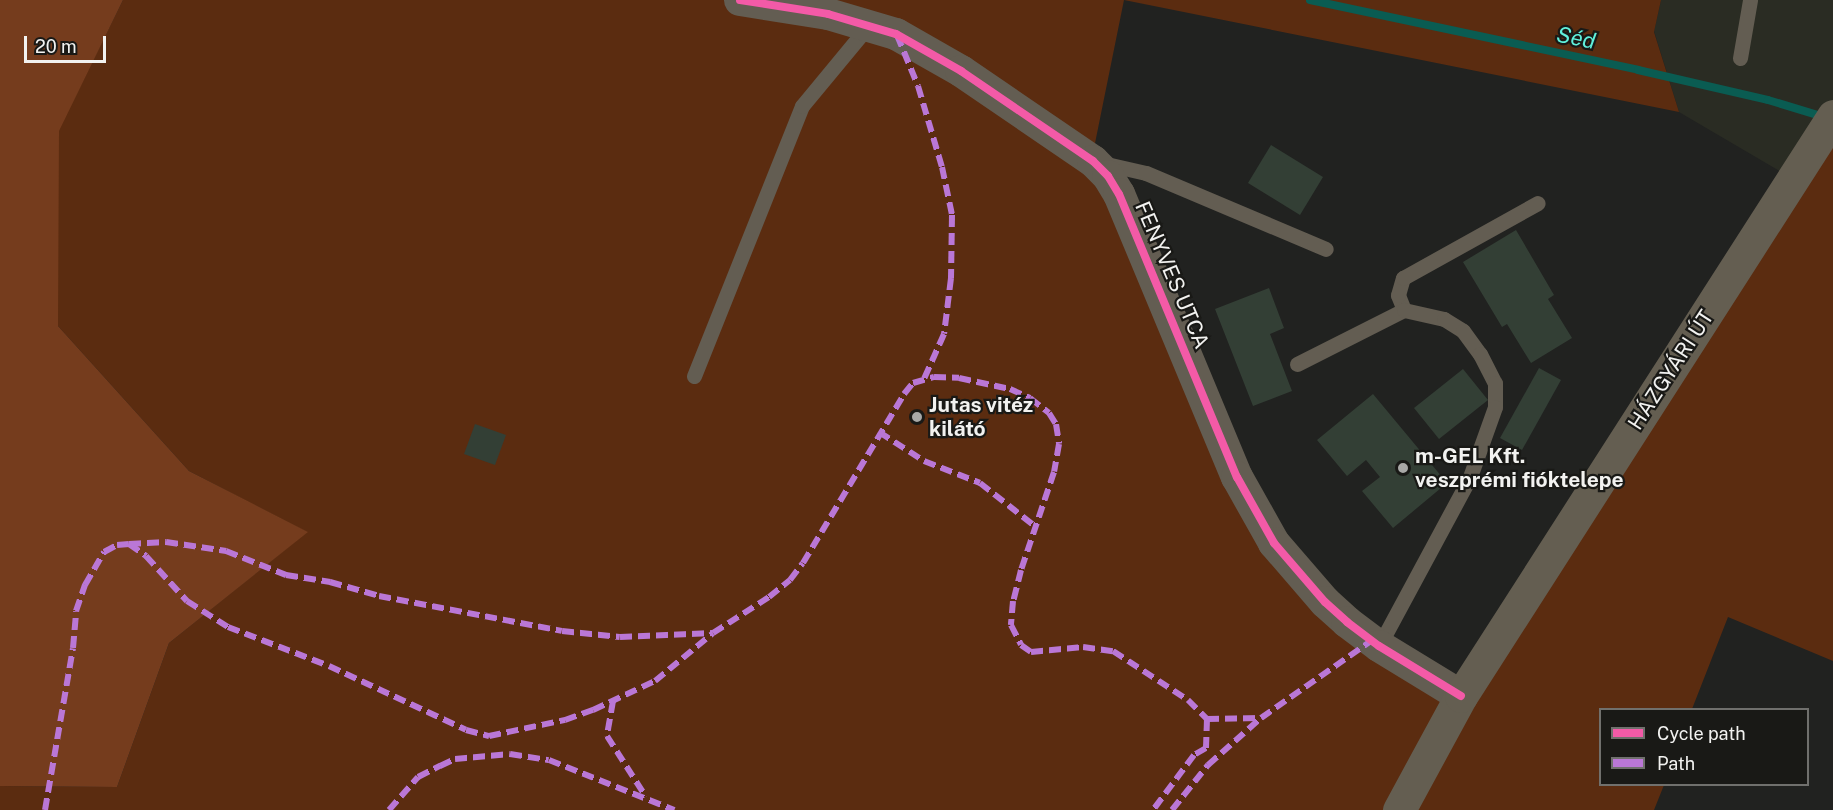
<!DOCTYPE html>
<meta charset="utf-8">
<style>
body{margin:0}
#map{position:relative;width:1833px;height:810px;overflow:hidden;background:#212220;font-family:"Public Sans",sans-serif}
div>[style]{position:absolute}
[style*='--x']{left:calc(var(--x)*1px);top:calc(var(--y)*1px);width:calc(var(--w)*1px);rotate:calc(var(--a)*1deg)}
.built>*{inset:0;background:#2a2c23}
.green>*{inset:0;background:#5b2c10}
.forest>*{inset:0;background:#753c1d}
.stream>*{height:8px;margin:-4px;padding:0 4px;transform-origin:4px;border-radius:4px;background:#0a5c52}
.building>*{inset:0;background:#333f35}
.lane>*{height:15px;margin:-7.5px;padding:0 7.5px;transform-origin:7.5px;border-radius:7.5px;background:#635d52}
.street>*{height:32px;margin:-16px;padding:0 16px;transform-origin:16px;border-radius:16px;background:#635d52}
.primary>*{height:33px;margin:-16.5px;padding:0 16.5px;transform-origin:16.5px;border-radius:16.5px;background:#645e51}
.quiet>*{height:6px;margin-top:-3px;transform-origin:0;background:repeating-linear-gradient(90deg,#ba77d6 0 12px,transparent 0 18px)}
.cycleway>*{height:8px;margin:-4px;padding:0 4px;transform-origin:4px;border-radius:4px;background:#f35aa7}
.dots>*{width:16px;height:16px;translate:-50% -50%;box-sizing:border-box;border:3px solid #191916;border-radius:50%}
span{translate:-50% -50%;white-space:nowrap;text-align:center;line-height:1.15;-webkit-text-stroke:4.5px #191916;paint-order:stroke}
.street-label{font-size:21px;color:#f2f2f0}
.poi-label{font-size:21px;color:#f2f2f0;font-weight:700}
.left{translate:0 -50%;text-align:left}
.water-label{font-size:22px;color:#60f0db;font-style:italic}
.legend{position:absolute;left:1599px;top:708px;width:210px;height:78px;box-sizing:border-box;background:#191916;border:2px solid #70706d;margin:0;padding:8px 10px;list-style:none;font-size:18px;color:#f2f2f0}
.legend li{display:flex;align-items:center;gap:12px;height:30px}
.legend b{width:30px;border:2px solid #70706d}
.scale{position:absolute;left:24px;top:36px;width:82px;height:27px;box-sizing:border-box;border:3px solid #f2f2f0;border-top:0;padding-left:8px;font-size:18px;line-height:21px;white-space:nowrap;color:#f2f2f0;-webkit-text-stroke:4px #191916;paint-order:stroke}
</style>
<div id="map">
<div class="built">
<div style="clip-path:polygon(1661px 0,1833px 0,1833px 116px,1793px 179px,1679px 112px,1654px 31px)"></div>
</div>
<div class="green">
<div style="clip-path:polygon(123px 0,1661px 0,1654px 32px,1679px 112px,1124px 0,1091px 163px,1273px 545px,1462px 701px,1833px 116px,1833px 661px,1728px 617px,1692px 709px,1600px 710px,1600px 784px,1664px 785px,1654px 810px,0 810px,0 786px,117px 787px,169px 643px,307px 532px,189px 471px,58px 326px,58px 131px)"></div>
</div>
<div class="forest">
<div style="clip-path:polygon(0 0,123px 0,59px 131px,58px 326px,189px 471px,308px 532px,169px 643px,117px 787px,0 786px)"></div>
</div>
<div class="stream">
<div style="--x:1310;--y:0;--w:335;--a:12"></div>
<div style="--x:1638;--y:70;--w:133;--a:13"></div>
<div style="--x:1768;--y:100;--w:59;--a:16.9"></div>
</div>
<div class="building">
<div style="clip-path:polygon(1271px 145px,1323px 177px,1300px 215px,1248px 183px)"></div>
<div style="clip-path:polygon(1516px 230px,1554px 295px,1548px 299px,1572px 338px,1531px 363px,1507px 324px,1502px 327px,1463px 262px)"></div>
<div style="clip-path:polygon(1269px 288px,1284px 328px,1270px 334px,1292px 391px,1253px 406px,1215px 309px)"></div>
<div style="clip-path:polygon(1539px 368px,1561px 380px,1522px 450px,1500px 438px)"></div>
<div style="clip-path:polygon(1463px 369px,1488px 400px,1439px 439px,1414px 408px)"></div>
<div style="clip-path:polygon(1373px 394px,1447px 483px,1393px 528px,1362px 491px,1380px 477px,1366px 460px,1347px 476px,1317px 440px)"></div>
<div style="clip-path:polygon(475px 424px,506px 435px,495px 465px,464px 454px)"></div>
</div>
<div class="lane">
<div style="--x:1740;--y:58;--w:59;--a:-80.2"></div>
<div style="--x:1102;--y:163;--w:45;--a:12.8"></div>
<div style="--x:1146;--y:173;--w:195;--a:22.9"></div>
<div style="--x:1404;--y:310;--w:16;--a:-112"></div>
<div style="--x:1398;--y:295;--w:18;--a:-74"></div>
<div style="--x:1403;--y:278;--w:154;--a:-29.1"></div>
<div style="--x:1297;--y:364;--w:120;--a:-26.8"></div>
<div style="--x:1404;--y:310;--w:41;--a:12.7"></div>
<div style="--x:1444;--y:319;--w:22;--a:32"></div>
<div style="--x:1463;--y:331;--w:29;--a:54"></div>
<div style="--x:1480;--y:354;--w:33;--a:63"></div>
<div style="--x:1495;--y:383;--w:24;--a:90"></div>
<div style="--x:1495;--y:407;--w:74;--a:109.7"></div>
<div style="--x:1470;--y:477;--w:192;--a:118.3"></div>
<div style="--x:694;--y:376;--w:291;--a:-68.2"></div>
<div style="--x:802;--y:106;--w:105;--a:-50.4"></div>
</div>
<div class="street">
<div style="--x:740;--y:0;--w:89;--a:9"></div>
<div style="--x:828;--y:14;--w:71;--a:16.4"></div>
<div style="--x:896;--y:34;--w:75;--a:29.6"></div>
<div style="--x:961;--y:71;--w:160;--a:34.3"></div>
<div style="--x:1093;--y:161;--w:21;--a:45"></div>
<div style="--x:1108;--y:176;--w:21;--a:59"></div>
<div style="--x:1119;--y:194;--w:307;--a:67.4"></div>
<div style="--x:1237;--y:477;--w:76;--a:60.7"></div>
<div style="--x:1274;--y:543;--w:78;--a:49.2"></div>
<div style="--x:1325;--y:602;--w:30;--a:42"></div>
<div style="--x:1347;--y:622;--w:40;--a:37"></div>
<div style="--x:1379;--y:646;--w:96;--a:31.4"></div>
</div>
<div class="primary">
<div style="--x:1399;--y:810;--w:130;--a:-61.5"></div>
<div style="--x:1461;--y:696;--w:689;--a:-57.32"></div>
</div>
<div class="quiet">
<div style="--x:897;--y:35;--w:55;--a:67.6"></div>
<div style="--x:918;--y:86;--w:84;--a:73.5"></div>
<div style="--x:942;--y:167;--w:49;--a:78.2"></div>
<div style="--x:952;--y:215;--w:63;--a:90.9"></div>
<div style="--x:951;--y:278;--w:56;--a:97.1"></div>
<div style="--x:944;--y:334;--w:49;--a:114"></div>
<div style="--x:879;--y:432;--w:54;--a:32.8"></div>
<div style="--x:924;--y:461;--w:60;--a:21.4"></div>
<div style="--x:980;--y:483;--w:71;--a:38.2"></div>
<div style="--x:129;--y:544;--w:37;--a:-3"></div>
<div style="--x:166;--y:542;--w:61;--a:8.5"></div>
<div style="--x:226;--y:551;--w:65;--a:21.8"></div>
<div style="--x:286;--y:575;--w:45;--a:9"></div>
<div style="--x:330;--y:582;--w:51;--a:15.9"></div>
<div style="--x:379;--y:596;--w:186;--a:10.8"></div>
<div style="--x:562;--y:631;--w:58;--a:5.9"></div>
<div style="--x:620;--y:637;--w:93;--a:-2.5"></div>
<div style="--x:613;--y:701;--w:36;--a:100"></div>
<div style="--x:607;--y:736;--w:72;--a:57.4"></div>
<div style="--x:1207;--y:719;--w:54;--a:-1.1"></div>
<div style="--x:45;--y:810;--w:164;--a:-80.2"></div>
<div style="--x:73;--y:648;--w:37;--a:-85"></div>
<div style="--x:76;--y:611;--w:28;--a:-71"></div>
<div style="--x:85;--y:585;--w:38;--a:-60"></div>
<div style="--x:104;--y:552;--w:15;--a:-28"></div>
<div style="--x:117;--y:545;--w:12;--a:-5"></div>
<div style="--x:129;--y:544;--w:21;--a:35"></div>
<div style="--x:146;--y:556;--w:61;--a:47.7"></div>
<div style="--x:187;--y:601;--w:49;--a:32.4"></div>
<div style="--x:228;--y:627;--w:108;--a:21.1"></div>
<div style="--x:329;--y:666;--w:151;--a:25"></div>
<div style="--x:466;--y:730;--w:24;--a:15"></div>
<div style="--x:489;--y:736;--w:78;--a:-11.9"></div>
<div style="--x:565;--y:720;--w:30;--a:-20"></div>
<div style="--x:593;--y:710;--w:68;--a:-25.1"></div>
<div style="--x:655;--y:681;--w:75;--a:-39.6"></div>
<div style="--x:713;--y:633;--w:67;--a:-32.7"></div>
<div style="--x:769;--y:597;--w:27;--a:-39"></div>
<div style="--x:790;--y:580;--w:21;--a:-53"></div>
<div style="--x:803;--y:563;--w:197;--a:-59.1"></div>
<div style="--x:904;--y:394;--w:14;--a:-51"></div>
<div style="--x:913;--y:383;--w:22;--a:-16"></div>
<div style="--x:934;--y:377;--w:25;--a:2"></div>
<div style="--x:959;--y:378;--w:52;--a:12.2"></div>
<div style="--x:1010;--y:389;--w:22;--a:24"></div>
<div style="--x:1030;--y:398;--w:24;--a:38"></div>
<div style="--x:1049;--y:413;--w:13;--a:58"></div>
<div style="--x:1056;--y:424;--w:20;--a:81"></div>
<div style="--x:1059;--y:444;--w:28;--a:100"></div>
<div style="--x:1054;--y:472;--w:103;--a:108.6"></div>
<div style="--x:1021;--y:570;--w:32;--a:104"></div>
<div style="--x:1013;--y:601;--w:24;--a:95"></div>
<div style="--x:1011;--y:625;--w:22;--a:63"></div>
<div style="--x:1021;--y:645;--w:12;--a:35"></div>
<div style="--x:1031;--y:652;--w:52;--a:-5.5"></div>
<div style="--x:1083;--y:647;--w:30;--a:8"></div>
<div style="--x:1113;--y:651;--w:90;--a:33.2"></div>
<div style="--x:1188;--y:700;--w:27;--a:45"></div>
<div style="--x:1207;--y:719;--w:29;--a:92"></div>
<div style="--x:1206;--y:748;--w:14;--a:150"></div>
<div style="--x:1194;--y:755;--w:69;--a:126.7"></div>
<div style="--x:389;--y:810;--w:44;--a:-48.7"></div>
<div style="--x:418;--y:777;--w:25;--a:-27"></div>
<div style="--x:440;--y:766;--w:17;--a:-25"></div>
<div style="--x:455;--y:759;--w:55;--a:-5.2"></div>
<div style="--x:510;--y:754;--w:39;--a:9"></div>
<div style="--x:549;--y:760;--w:135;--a:21.8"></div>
<div style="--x:1172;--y:810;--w:58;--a:-51.3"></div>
<div style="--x:1208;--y:765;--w:71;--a:-41.6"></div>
<div style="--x:1261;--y:718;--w:134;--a:-35"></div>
</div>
<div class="cycleway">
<div style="--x:740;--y:0;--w:89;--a:9"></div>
<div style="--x:828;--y:14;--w:71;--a:16.4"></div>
<div style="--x:896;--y:34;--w:75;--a:29.6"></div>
<div style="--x:961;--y:71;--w:160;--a:34.3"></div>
<div style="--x:1093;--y:161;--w:21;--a:45"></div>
<div style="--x:1108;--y:176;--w:21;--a:59"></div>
<div style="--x:1119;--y:194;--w:307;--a:67.4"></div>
<div style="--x:1237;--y:477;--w:76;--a:60.7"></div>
<div style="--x:1274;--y:543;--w:78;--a:49.2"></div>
<div style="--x:1325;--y:602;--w:30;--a:42"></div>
<div style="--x:1347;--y:622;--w:40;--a:37"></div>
<div style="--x:1379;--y:646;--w:96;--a:31.4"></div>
</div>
<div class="dots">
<div style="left:917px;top:417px;background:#a9a9a7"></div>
<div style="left:1403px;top:468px;background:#a9a9a7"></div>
</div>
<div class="street-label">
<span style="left:1172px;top:275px;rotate:67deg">FENYVES UTCA</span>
<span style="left:1671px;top:370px;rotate:-57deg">HÁZGYÁRI ÚT</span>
</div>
<div class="poi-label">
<span class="left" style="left:929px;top:417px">Jutas vitéz<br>kilátó</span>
<span class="left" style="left:1415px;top:468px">m-GEL Kft.<br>veszprémi fióktelepe</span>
</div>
<div class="water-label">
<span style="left:1576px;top:38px;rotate:12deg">Séd</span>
</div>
<ul class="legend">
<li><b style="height:8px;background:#f35aa7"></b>Cycle path</li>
<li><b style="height:8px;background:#ba77d6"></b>Path</li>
</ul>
<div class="scale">20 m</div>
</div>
